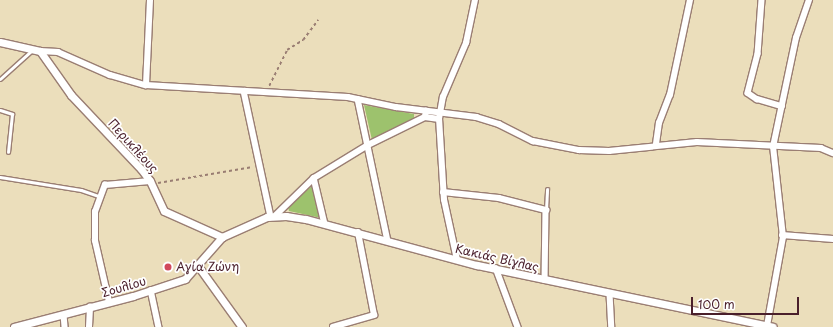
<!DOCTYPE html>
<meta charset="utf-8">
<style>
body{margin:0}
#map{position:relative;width:833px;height:327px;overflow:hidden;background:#ebdebb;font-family:"Playpen Sans",sans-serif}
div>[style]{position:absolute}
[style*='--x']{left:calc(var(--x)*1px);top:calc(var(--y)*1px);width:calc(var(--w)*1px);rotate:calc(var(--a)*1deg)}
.green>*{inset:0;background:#9dc26d}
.path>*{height:1.5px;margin-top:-0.75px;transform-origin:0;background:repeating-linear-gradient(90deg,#9a7e73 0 3px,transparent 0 6px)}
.roads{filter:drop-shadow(1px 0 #9a7e73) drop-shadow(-1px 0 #9a7e73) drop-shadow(0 1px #9a7e73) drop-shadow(0 -1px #9a7e73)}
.service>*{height:3px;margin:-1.5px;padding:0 1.5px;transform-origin:1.5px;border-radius:1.5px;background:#fff}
.minor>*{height:5.5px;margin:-2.75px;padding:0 2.75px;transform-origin:2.75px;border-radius:2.75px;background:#fff}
.tertiary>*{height:7px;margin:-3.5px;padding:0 3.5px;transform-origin:3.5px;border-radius:3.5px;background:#fff}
.dots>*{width:11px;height:11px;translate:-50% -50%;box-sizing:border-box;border:2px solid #fff;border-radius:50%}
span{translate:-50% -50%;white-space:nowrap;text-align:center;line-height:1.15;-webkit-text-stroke:3.5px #fff;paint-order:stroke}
.street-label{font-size:12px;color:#4a1f2b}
.poi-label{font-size:12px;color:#4a1f2b}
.left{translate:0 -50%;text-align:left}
.scale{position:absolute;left:691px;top:297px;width:108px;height:18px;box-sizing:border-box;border:2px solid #4a1f2b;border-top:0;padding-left:5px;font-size:12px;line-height:14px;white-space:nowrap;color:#4a1f2b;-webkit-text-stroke:3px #fff;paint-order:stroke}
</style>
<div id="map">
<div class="green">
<div style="clip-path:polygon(364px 105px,414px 114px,414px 120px,372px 140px)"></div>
<div style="clip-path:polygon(313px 185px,321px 218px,289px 211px,288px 207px)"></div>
</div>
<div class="path">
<div style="--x:269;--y:86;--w:40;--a:-63.4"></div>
<div style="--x:287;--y:50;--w:19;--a:-32"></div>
<div style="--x:303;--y:40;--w:25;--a:-53"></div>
<div style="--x:158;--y:183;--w:96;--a:-9.6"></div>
</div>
<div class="roads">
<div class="service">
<div style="--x:0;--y:79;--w:42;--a:-42.1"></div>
<div style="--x:0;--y:110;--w:13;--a:18"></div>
<div style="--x:12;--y:114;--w:38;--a:96"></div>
<div style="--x:0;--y:177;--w:82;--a:9.1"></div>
<div style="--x:81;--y:190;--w:21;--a:19"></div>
<div style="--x:546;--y:210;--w:21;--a:-87"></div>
</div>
<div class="minor">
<div style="--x:762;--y:0;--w:54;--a:94.2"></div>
<div style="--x:758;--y:54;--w:40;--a:104.4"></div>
<div style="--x:748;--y:93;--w:11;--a:34"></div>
<div style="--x:757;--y:99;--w:26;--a:16"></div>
<div style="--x:40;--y:51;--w:18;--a:3"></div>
<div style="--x:58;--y:52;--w:57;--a:23.9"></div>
<div style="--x:110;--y:75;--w:37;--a:16"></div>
<div style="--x:146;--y:85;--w:202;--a:3.4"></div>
<div style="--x:348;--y:97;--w:49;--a:11.8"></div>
<div style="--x:396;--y:107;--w:81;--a:7.1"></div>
<div style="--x:476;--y:117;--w:24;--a:17"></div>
<div style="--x:499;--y:124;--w:38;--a:27"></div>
<div style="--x:533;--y:141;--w:47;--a:11.1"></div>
<div style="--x:579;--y:150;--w:30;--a:2"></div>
<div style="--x:609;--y:151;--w:88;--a:-5.8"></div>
<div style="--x:697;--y:142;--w:124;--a:2.8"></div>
<div style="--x:821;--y:148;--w:13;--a:23"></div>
<div style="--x:146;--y:85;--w:85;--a:-87.3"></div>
<div style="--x:244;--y:91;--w:129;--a:77.9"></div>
<div style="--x:358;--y:99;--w:145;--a:78.1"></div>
<div style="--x:425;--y:117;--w:14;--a:8"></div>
<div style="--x:656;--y:144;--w:21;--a:-82"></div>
<div style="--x:659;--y:123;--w:30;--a:-69"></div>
<div style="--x:670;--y:95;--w:97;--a:-78.1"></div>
<div style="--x:314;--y:178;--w:47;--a:76.6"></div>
<div style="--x:443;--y:192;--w:56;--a:6.1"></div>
<div style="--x:499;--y:198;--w:49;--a:14.3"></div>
<div style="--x:546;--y:210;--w:70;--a:90.8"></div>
<div style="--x:275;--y:216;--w:54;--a:-44.3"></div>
<div style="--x:314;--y:178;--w:63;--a:-31.4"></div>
<div style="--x:368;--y:145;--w:64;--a:-26.2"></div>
<div style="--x:425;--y:117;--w:6;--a:-81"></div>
<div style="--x:782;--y:235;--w:51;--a:4.5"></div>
<div style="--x:457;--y:260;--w:61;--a:-102.2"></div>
<div style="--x:444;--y:200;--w:81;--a:-93.5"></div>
<div style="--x:439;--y:119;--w:22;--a:-80"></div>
<div style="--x:443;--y:97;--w:59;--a:-66.9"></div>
<div style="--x:466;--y:43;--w:44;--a:-78.2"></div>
<div style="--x:496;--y:268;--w:63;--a:69.6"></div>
<div style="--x:151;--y:290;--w:38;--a:78"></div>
<div style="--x:610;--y:294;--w:33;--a:87"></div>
<div style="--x:109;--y:302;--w:63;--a:-102.9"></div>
<div style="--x:95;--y:241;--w:29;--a:-90"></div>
<div style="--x:95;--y:212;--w:29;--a:-70"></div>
<div style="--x:105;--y:185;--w:45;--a:-5.1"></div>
<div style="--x:64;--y:315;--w:12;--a:85"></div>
<div style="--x:767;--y:326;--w:90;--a:-79.8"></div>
<div style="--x:783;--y:237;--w:91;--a:-96.3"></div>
<div style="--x:773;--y:147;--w:111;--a:-78.1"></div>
<div style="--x:796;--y:38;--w:40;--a:-71.1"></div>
<div style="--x:89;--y:327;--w:20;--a:-87"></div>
<div style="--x:333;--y:327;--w:43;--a:-16.3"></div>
<div style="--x:374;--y:315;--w:84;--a:-101"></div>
</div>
<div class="tertiary">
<div style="--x:0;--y:42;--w:41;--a:12.7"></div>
<div style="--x:40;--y:51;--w:54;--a:54.8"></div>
<div style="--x:71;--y:95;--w:102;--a:46.6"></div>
<div style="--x:141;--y:169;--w:15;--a:53"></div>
<div style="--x:150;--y:181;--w:33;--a:65"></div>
<div style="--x:164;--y:211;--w:64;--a:24.1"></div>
<div style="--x:198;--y:266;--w:75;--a:54.2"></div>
<div style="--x:14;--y:327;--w:123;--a:-14.6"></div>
<div style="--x:133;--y:296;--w:55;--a:-18.1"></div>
<div style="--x:185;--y:279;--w:56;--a:-48.6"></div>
<div style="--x:222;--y:237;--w:49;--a:-24"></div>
<div style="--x:267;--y:217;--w:19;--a:-3"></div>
<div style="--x:286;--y:216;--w:20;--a:9"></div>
<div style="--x:306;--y:219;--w:177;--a:15.1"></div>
<div style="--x:477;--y:265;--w:302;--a:11.8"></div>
</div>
</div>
<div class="dots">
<div style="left:168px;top:267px;background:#d1495b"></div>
</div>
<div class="street-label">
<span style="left:133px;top:146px;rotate:48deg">Περικλέους</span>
<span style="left:497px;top:258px;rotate:13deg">Κακιάς Βίγλας</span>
<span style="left:124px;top:287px;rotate:-16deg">Σουλίου</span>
</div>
<div class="poi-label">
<span class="left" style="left:176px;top:267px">Αγία Ζώνη</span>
</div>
<div class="scale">100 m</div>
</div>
